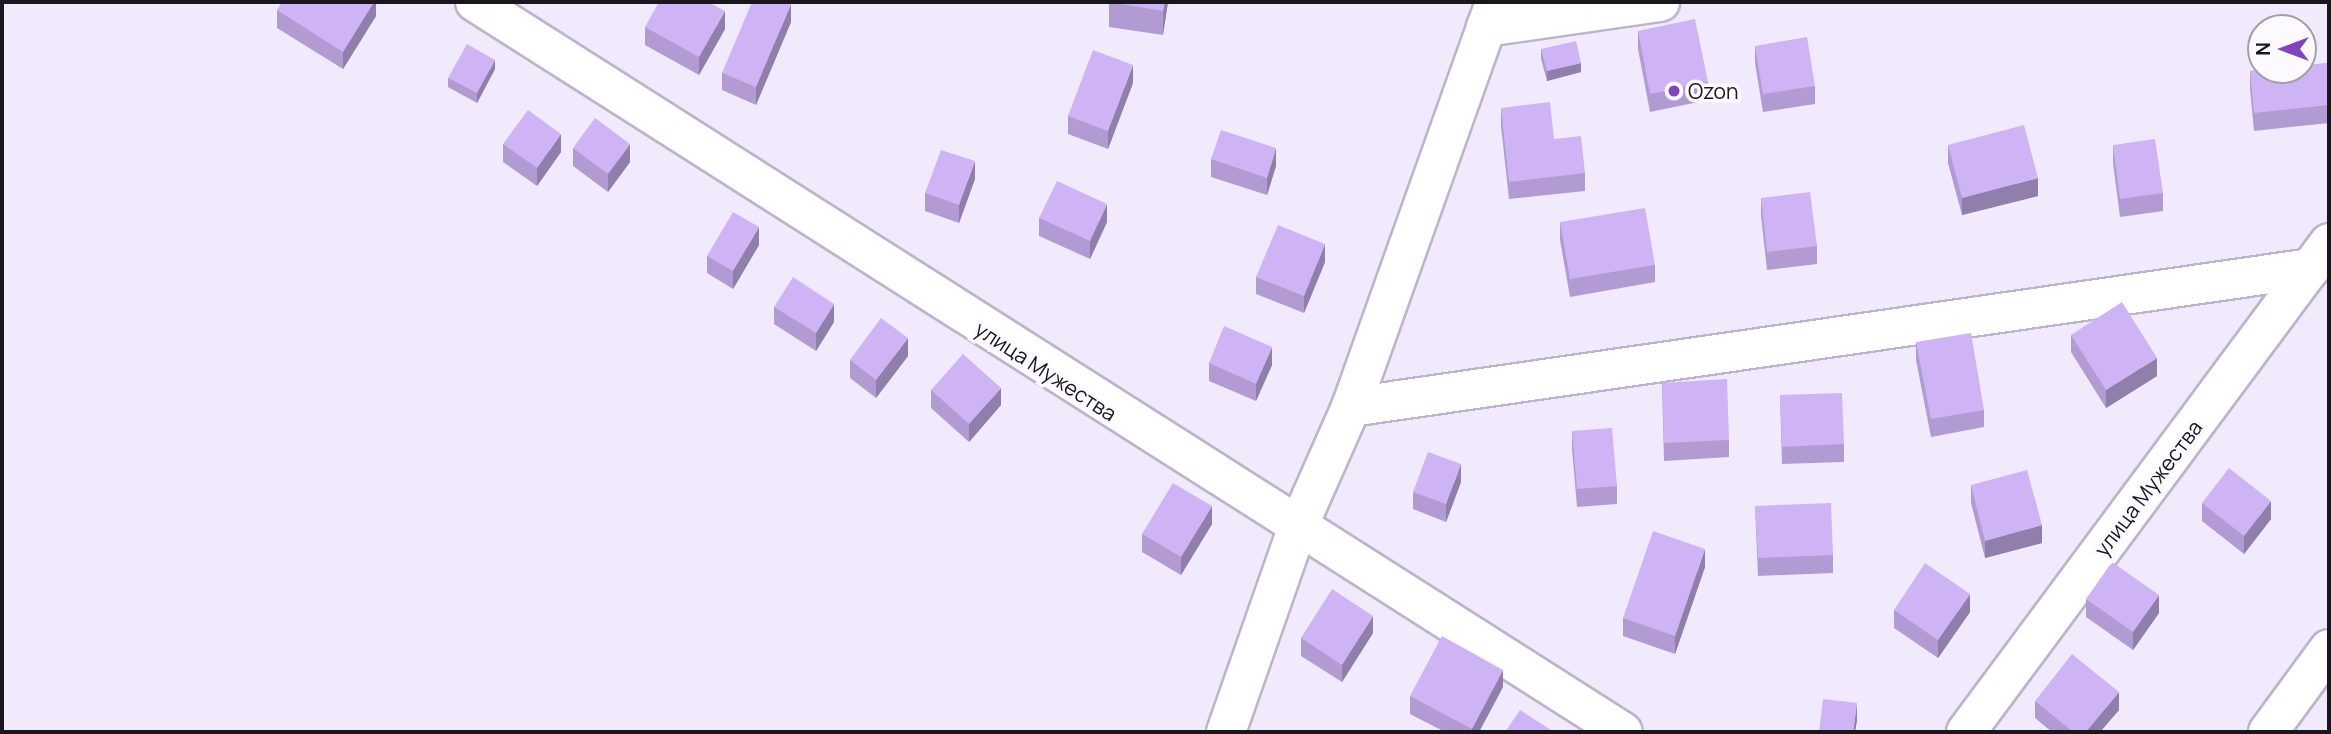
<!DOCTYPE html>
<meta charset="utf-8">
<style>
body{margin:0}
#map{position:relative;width:2331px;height:734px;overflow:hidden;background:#f1eafd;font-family:Manrope,sans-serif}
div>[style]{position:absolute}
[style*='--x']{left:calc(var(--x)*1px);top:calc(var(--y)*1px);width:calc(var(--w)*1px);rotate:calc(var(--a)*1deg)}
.roads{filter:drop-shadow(2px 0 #bdb4cb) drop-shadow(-2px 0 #bdb4cb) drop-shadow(0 2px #bdb4cb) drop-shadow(0 -2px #bdb4cb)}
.minor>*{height:38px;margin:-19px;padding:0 19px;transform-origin:19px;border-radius:19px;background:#fff}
.wall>*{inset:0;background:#b19bd2}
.shaded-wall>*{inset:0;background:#907eab}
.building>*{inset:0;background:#ceb4f4}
.dots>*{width:19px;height:19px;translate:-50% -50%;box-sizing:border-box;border:4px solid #fcfaff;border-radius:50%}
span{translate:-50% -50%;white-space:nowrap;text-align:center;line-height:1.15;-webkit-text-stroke:7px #fcfaff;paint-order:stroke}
.poi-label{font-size:21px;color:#1a161e}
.left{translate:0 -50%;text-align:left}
.street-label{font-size:21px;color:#1a161e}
.frame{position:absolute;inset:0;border:4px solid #1a161e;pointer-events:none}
.north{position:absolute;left:2247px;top:14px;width:70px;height:70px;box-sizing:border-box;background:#fcfaff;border:2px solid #a29fa5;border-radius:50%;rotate:270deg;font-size:19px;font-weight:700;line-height:28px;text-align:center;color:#1a161e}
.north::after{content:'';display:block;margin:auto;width:24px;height:32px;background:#8145ba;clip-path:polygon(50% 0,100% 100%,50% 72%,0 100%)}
</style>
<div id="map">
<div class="roads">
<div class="minor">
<div style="--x:475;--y:2;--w:1360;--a:32.45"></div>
<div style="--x:1486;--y:27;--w:176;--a:-8.2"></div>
<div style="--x:1351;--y:407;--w:970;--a:-8.24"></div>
<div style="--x:1226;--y:732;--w:215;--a:-70.7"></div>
<div style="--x:1297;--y:529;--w:133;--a:-66.1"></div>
<div style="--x:1351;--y:407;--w:430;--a:-70.4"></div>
<div style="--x:1966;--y:732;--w:609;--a:-53.41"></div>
<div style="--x:2268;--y:732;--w:103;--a:-53.7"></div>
</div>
</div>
<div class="wall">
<div style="clip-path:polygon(376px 2px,376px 16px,343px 69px,277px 28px,277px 10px)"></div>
<div style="clip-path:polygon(1109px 2px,1168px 2px,1163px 35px,1109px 27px)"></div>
<div style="clip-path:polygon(791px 22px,756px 105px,722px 90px,722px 73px)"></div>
<div style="clip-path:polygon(645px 27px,725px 29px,699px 75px,645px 45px)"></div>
<div style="clip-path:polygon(1638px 31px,1708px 82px,1708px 100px,1650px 112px,1638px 49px)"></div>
<div style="clip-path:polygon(1755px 46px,1815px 86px,1815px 104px,1763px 112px,1755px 63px)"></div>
<div style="clip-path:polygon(1541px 49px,1581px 72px,1547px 81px,1541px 59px)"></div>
<div style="clip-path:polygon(2329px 63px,2329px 123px,2254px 131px,2250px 89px,2250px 71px)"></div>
<div style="clip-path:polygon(495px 69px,477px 103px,448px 87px,448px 78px)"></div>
<div style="clip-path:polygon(1133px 83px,1108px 149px,1068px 134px,1068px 116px)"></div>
<div style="clip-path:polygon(1501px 108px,1554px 139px,1585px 173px,1585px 191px,1509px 199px,1501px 126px)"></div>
<div style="clip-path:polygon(503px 144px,561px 152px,537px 186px,503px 162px)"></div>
<div style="clip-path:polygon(1948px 145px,2038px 196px,1962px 215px,1948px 163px)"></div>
<div style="clip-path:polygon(2113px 145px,2163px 193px,2163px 211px,2120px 217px,2113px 163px)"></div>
<div style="clip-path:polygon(573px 148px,630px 162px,608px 192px,573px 166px)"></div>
<div style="clip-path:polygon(1211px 159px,1276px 166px,1267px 195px,1211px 177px)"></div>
<div style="clip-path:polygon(975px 179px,959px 223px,925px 211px,925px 193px)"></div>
<div style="clip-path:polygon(1761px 198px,1817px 246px,1817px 264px,1767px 270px,1761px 216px)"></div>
<div style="clip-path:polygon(1039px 218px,1107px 222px,1090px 259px,1039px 236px)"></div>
<div style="clip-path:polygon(1560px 222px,1655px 265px,1655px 282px,1570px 297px,1560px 240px)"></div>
<div style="clip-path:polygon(759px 245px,733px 289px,707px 273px,707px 256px)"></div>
<div style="clip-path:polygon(1325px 262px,1304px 313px,1256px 294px,1256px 277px)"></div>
<div style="clip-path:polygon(774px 307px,834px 322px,816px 351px,774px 324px)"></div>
<div style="clip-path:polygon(2071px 335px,2157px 376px,2106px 408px,2071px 352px)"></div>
<div style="clip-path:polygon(1916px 342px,1984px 410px,1984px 427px,1931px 437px,1916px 360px)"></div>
<div style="clip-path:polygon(908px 356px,876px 398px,850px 378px,850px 360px)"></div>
<div style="clip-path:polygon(1209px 363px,1272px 365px,1256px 401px,1209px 381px)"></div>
<div style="clip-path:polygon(1662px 383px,1729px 440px,1729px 457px,1664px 461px)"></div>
<div style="clip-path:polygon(931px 390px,1001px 405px,969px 442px,931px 408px)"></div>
<div style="clip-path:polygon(1780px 395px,1844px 444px,1844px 462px,1782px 464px)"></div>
<div style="clip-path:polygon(1572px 431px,1617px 486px,1617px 504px,1577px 507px,1572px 449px)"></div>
<div style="clip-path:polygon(1461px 482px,1446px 522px,1413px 509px,1413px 492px)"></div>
<div style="clip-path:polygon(1971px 485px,2042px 543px,1985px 558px,1971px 503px)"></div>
<div style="clip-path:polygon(2202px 503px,2271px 519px,2244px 554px,2202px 521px)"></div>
<div style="clip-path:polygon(1755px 506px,1833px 555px,1833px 573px,1758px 576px)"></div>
<div style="clip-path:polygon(1212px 524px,1181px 575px,1142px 552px,1142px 534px)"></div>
<div style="clip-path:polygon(1705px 567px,1675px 654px,1623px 636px,1623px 618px)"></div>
<div style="clip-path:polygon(2086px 599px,2159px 613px,2133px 650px,2086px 617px)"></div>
<div style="clip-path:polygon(1894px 610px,1970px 612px,1938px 658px,1894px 628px)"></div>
<div style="clip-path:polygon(1373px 633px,1342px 682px,1301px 656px,1301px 638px)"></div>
<div style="clip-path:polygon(1503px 687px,1479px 732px,1445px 732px,1410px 714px,1410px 696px)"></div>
<div style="clip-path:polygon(2035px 701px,2119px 710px,2100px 732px,2052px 732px,2035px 718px)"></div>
</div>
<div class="shaded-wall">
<div style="clip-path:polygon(374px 2px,376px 2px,376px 16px,343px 69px,343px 52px)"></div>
<div style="clip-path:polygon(1165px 2px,1168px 2px,1163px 35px,1163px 11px)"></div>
<div style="clip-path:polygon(791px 4px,791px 22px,756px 105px,756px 87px)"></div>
<div style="clip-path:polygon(725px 11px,725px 29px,699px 75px,699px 57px)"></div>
<div style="clip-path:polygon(495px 60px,495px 69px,477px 103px,477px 93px)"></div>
<div style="clip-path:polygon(1581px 63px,1581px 72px,1547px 81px,1547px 71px)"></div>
<div style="clip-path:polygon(1133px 65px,1133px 83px,1108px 149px,1108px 131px)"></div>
<div style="clip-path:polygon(561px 134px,561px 152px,537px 186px,537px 168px)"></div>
<div style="clip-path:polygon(630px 144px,630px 162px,608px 192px,608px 174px)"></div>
<div style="clip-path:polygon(1276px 148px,1276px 166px,1267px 195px,1267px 178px)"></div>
<div style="clip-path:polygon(975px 161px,975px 179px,959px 223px,959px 205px)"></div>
<div style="clip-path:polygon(2038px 178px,2038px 196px,1962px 215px,1962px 198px)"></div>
<div style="clip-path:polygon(1107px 204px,1107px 222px,1090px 259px,1090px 241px)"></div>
<div style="clip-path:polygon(759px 227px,759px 245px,733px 289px,733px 271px)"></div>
<div style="clip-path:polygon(1325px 244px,1325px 262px,1304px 313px,1304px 296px)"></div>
<div style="clip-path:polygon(834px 304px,834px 322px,816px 351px,816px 333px)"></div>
<div style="clip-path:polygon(908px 338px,908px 356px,876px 398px,876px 380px)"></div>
<div style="clip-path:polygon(1272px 347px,1272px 365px,1256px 401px,1256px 384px)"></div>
<div style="clip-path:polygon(2157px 358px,2157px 376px,2106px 408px,2106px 390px)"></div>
<div style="clip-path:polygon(1001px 388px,1001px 405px,969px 442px,969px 424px)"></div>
<div style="clip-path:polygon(1461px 464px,1461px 482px,1446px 522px,1446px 504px)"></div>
<div style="clip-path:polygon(2271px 501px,2271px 519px,2244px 554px,2244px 536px)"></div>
<div style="clip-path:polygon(1212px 506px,1212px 524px,1181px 575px,1181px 557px)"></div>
<div style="clip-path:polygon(2042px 525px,2042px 543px,1985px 558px,1985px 541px)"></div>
<div style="clip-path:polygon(1705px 549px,1705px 567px,1675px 654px,1675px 636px)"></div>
<div style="clip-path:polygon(1970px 594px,1970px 612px,1938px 658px,1938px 640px)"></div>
<div style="clip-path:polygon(2159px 595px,2159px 613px,2133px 650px,2133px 632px)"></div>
<div style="clip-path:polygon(1373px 616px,1373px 633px,1342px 682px,1342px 665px)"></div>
<div style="clip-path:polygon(1503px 670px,1503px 687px,1479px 732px,1472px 732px,1472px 729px)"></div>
<div style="clip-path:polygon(2119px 692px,2119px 710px,2100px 732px,2086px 732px)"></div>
<div style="clip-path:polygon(1857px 703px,1857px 721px,1855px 732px,1853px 732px)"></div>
</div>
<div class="building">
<div style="clip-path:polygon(282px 2px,374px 2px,343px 52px,277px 10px)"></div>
<div style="clip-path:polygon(659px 2px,708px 2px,725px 11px,699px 57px,645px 27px)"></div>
<div style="clip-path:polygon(752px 2px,785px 2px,791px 4px,756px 87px,722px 73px)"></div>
<div style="clip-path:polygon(1109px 2px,1165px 2px,1163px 11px)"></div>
<div style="clip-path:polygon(1695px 19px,1708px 82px,1650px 94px,1638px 31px)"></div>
<div style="clip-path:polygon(1807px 37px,1815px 86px,1763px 94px,1755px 46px)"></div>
<div style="clip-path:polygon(1576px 41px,1581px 63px,1547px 71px,1541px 49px)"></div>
<div style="clip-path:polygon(467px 44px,495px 60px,477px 93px,448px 78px)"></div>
<div style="clip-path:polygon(1093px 50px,1133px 65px,1108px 131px,1068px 116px)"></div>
<div style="clip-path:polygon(2329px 63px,2329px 105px,2254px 113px,2250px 71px,2261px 70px,2303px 70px,2303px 65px)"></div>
<div style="clip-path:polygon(1550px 102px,1554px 139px,1581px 136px,1585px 173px,1509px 182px,1501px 108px)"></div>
<div style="clip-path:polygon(528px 110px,561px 134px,537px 168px,503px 144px)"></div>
<div style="clip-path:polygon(595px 118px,630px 144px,608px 174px,573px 148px)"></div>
<div style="clip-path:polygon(2024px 125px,2038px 178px,1962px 198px,1948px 145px)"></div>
<div style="clip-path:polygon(1221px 130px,1276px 148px,1267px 178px,1211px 159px)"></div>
<div style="clip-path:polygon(2155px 139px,2163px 193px,2120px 199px,2113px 145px)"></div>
<div style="clip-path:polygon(941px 150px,975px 161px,959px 205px,925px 193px)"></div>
<div style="clip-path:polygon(1057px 181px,1107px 204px,1090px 241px,1039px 218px)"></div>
<div style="clip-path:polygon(1810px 192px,1817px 246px,1767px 252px,1761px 198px)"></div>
<div style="clip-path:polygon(1645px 208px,1655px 265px,1570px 279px,1560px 222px)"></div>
<div style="clip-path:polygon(733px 212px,759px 227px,733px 271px,707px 256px)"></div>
<div style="clip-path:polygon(1278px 225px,1325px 244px,1304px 296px,1256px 277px)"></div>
<div style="clip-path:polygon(793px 277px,834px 304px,816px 333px,774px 307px)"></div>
<div style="clip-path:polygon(2122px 302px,2157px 358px,2106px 390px,2071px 335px)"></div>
<div style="clip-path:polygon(881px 318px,908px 338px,876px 380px,850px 360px)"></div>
<div style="clip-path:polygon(1224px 326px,1272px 347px,1256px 384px,1209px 363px)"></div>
<div style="clip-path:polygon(1971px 333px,1984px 410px,1931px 419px,1916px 342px)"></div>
<div style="clip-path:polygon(963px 354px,1001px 388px,969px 424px,931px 390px)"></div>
<div style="clip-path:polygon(1727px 379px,1729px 440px,1664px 443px,1662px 383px)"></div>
<div style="clip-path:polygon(1842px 393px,1844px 444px,1782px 447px,1780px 395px)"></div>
<div style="clip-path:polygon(1612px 428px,1617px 486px,1577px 489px,1572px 431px)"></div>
<div style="clip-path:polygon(1428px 452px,1461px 464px,1446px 504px,1413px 492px)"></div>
<div style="clip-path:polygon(2229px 468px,2271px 501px,2244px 536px,2202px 503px)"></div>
<div style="clip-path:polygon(2027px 470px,2042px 525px,1985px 541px,1971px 485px)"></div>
<div style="clip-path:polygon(1173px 483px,1212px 506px,1181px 557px,1142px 534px)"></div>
<div style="clip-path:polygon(1831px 503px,1833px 555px,1758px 558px,1755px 506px)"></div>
<div style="clip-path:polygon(1653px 531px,1705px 549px,1675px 636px,1623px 618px)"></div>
<div style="clip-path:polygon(2112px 562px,2159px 595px,2133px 632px,2086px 599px)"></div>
<div style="clip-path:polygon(1925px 563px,1970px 594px,1938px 640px,1894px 610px)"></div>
<div style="clip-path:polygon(1332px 589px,1373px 616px,1342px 665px,1301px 638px)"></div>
<div style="clip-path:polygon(1442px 636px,1503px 670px,1472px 729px,1410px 696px)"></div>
<div style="clip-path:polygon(2072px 654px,2119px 692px,2086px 732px,2073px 732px,2035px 701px)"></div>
<div style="clip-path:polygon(1823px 699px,1857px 703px,1853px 732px,1819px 732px)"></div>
<div style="clip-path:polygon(1520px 710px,1554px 732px,1505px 732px)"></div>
</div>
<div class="dots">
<div style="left:1674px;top:91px;background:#8145ba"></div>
</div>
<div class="poi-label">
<span class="left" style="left:1688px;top:91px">Ozon</span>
</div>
<div class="street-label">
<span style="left:1046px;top:371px;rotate:33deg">улица Мужества</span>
<span style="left:2148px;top:488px;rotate:-53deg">улица Мужества</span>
</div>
<div class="frame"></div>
<div class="north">N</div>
</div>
